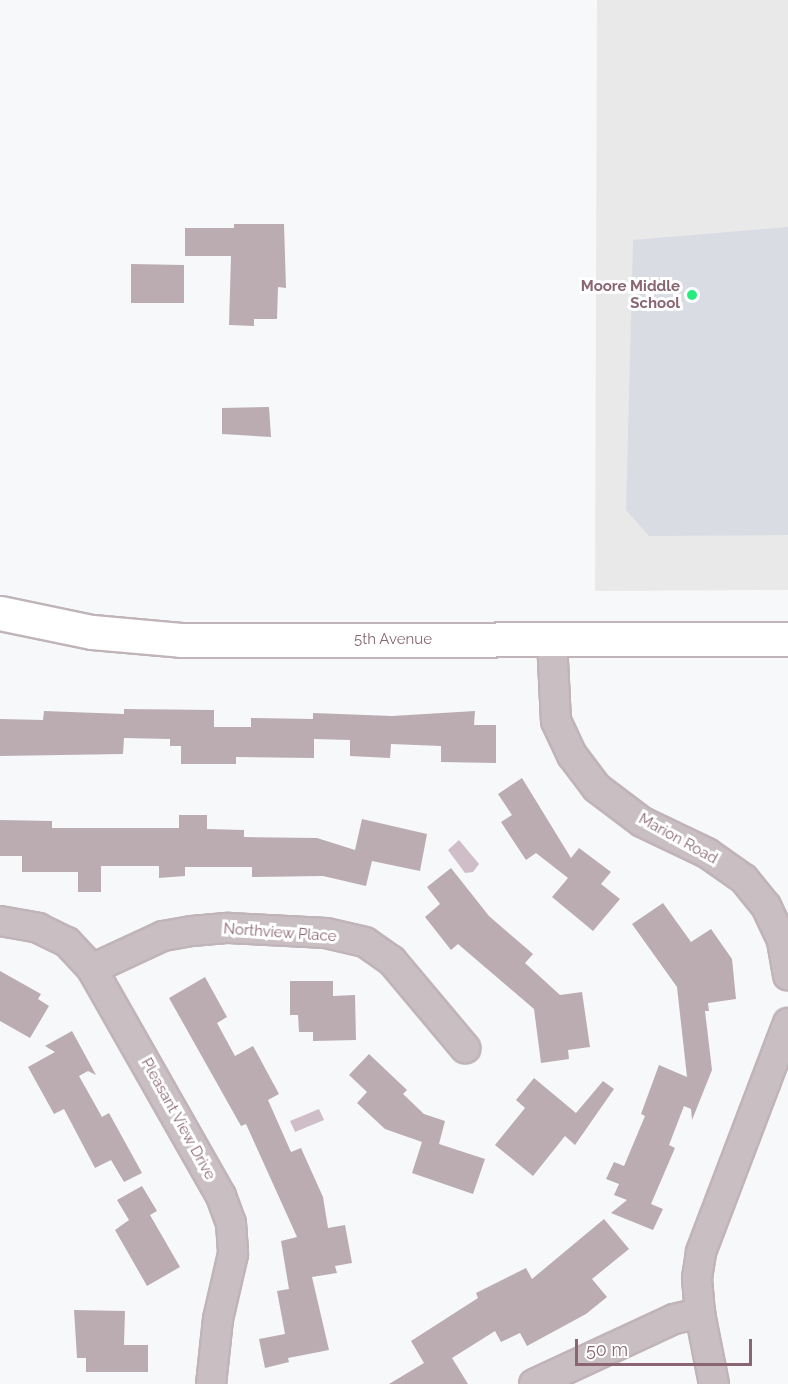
<!DOCTYPE html>
<style>
body{margin:0}
#map{position:relative;width:788px;height:1384px;overflow:hidden;background:#f6f8f9;font-family:Raleway,sans-serif}
div>[style]{position:absolute}
[style*='--x']{left:calc(var(--x)*1px);top:calc(var(--y)*1px);width:calc(var(--w)*1px);rotate:calc(var(--a)*1deg)}
.built>*{inset:0;background:#e9e9ea}
.green>*{inset:0;background:#dadce3}
.water>*{inset:0;background:#cfbec7}
.building>*{inset:0;background:#bbacb2}
.roads{filter:drop-shadow(2px 0 #c0b4b8) drop-shadow(-2px 0 #c0b4b8) drop-shadow(0 2px #c0b4b8) drop-shadow(0 -2px #c0b4b8)}
.minor>*{height:28px;margin:-14px;padding:0 14px;transform-origin:14px;border-radius:14px;background:#c9bfc3}
.secondary>*{height:33px;margin:-16.5px;padding:0 16.5px;transform-origin:16.5px;border-radius:16.5px;background:#fff}
.dots>*{width:16px;height:16px;translate:-50% -50%;box-sizing:border-box;border:3px solid #fff;border-radius:50%}
span{translate:-50% -50%;white-space:nowrap;text-align:center;line-height:1.15;-webkit-text-stroke:6px #fff;paint-order:stroke}
.poi-label{font-size:15px;color:#896672;font-weight:700}
.right{translate:-100% -50%;text-align:right}
.street-label{font-size:15px;color:#896672}
.scale{position:absolute;left:575px;top:1339px;width:177px;height:27px;box-sizing:border-box;border:3px solid #896672;border-top:0;padding-left:8px;font-size:18px;line-height:21px;white-space:nowrap;color:#896672;-webkit-text-stroke:4px #fff;paint-order:stroke}
</style>
<div id="map">
<div class="built">
<div style="clip-path:polygon(597px 0,788px 0,788px 590px,595px 591px)"></div>
</div>
<div class="green">
<div style="clip-path:polygon(788px 227px,788px 535px,649px 536px,626px 510px,633px 240px)"></div>
</div>
<div class="water">
<div style="clip-path:polygon(459px 840px,479px 864px,473px 872px,465px 873px,448px 850px)"></div>
<div style="clip-path:polygon(319px 1109px,324px 1120px,295px 1132px,290px 1121px)"></div>
</div>
<div class="building">
<div style="clip-path:polygon(234px 224px,284px 224px,286px 288px,278px 287px,277px 319px,254px 319px,254px 326px,229px 325px,231px 256px,185px 256px,185px 228px,234px 228px)"></div>
<div style="clip-path:polygon(131px 264px,184px 265px,184px 303px,131px 303px)"></div>
<div style="clip-path:polygon(269px 407px,271px 437px,222px 434px,222px 408px)"></div>
<div style="clip-path:polygon(124px 709px,214px 710px,214px 727px,251px 727px,251px 718px,313px 719px,313px 713px,392px 716px,475px 711px,474px 725px,496px 725px,496px 763px,441px 762px,441px 746px,391px 744px,390px 758px,350px 756px,350px 740px,314px 739px,314px 758px,236px 757px,236px 764px,181px 764px,181px 746px,170px 746px,170px 739px,124px 738px,123px 754px,0 756px,0 719px,43px 720px,44px 711px,124px 714px)"></div>
<div style="clip-path:polygon(522px 778px,571px 858px,579px 848px,611px 872px,601px 884px,620px 899px,593px 931px,552px 897px,568px 878px,536px 853px,526px 860px,501px 822px,512px 815px,498px 794px)"></div>
<div style="clip-path:polygon(179px 815px,207px 815px,207px 829px,244px 830px,244px 837px,317px 838px,355px 850px,362px 819px,427px 834px,420px 871px,372px 861px,366px 886px,323px 876px,252px 877px,252px 867px,185px 867px,185px 876px,159px 878px,159px 866px,101px 866px,101px 892px,78px 892px,78px 872px,22px 872px,22px 856px,0 856px,0 820px,52px 821px,52px 828px,179px 828px)"></div>
<div style="clip-path:polygon(451px 868px,489px 916px,533px 954px,525px 963px,560px 995px,582px 992px,590px 1047px,568px 1050px,569px 1059px,541px 1063px,534px 1009px,458px 944px,451px 950px,425px 917px,440px 904px,427px 887px)"></div>
<div style="clip-path:polygon(663px 903px,691px 942px,711px 929px,732px 959px,736px 999px,708px 1003px,709px 1011px,705px 1011px,712px 1070px,692px 1120px,691px 1109px,684px 1106px,669px 1145px,675px 1148px,651px 1204px,663px 1209px,653px 1230px,611px 1213px,627px 1200px,614px 1195px,619px 1184px,606px 1179px,614px 1162px,624px 1166px,645px 1116px,641px 1114px,659px 1065px,687px 1077px,677px 987px,632px 924px)"></div>
<div style="clip-path:polygon(0 971px,41px 994px,38px 999px,49px 1006px,30px 1038px,0 1021px)"></div>
<div style="clip-path:polygon(205px 977px,227px 1017px,217px 1023px,235px 1056px,253px 1046px,279px 1094px,268px 1100px,291px 1152px,301px 1148px,323px 1197px,328px 1228px,345px 1225px,352px 1263px,335px 1266px,337px 1273px,312px 1277px,329px 1350px,288px 1358px,289px 1362px,265px 1368px,259px 1339px,285px 1334px,277px 1291px,289px 1289px,281px 1241px,297px 1237px,246px 1124px,241px 1126px,169px 998px)"></div>
<div style="clip-path:polygon(290px 981px,333px 981px,333px 996px,355px 995px,356px 1040px,313px 1041px,313px 1032px,299px 1032px,298px 1015px,290px 1015px)"></div>
<div style="clip-path:polygon(72px 1031px,96px 1075px,88px 1071px,79px 1076px,102px 1117px,109px 1113px,142px 1173px,124px 1182px,111px 1160px,95px 1168px,64px 1109px,54px 1114px,28px 1067px,55px 1052px,45px 1046px)"></div>
<div style="clip-path:polygon(369px 1054px,407px 1090px,403px 1094px,424px 1114px,445px 1121px,439px 1144px,485px 1159px,473px 1194px,412px 1173px,422px 1142px,385px 1129px,357px 1103px,367px 1092px,349px 1075px)"></div>
<div style="clip-path:polygon(534px 1078px,576px 1113px,603px 1081px,614px 1089px,575px 1145px,565px 1136px,533px 1176px,495px 1145px,525px 1108px,516px 1100px)"></div>
<div style="clip-path:polygon(142px 1186px,157px 1211px,150px 1215px,180px 1267px,147px 1286px,115px 1230px,129px 1220px,117px 1200px)"></div>
<div style="clip-path:polygon(604px 1219px,629px 1249px,592px 1279px,607px 1297px,586px 1314px,527px 1346px,520px 1333px,501px 1342px,495px 1331px,452px 1358px,468px 1384px,389px 1384px,424px 1363px,411px 1341px,478px 1298px,476px 1293px,526px 1268px,532px 1279px)"></div>
<div style="clip-path:polygon(74px 1310px,125px 1311px,124px 1345px,148px 1345px,148px 1372px,86px 1372px,86px 1358px,77px 1358px)"></div>
</div>
<div class="roads">
<div class="minor">
<div style="--x:552;--y:640;--w:81;--a:87.2"></div>
<div style="--x:556;--y:721;--w:38;--a:65"></div>
<div style="--x:572;--y:755;--w:41;--a:52.9"></div>
<div style="--x:597;--y:788;--w:56;--a:37.1"></div>
<div style="--x:642;--y:822;--w:72;--a:25.5"></div>
<div style="--x:707;--y:853;--w:45;--a:35.1"></div>
<div style="--x:744;--y:879;--w:35;--a:51"></div>
<div style="--x:766;--y:906;--w:38;--a:65"></div>
<div style="--x:782;--y:941;--w:35;--a:80"></div>
<div style="--x:0;--y:921;--w:39;--a:10"></div>
<div style="--x:38;--y:928;--w:32;--a:26"></div>
<div style="--x:67;--y:942;--w:37;--a:47"></div>
<div style="--x:92;--y:969;--w:261;--a:60.4"></div>
<div style="--x:221;--y:1196;--w:29;--a:70"></div>
<div style="--x:231;--y:1223;--w:31;--a:86"></div>
<div style="--x:233;--y:1254;--w:67;--a:103"></div>
<div style="--x:218;--y:1319;--w:65;--a:96.1"></div>
<div style="--x:92;--y:969;--w:78;--a:-24.9"></div>
<div style="--x:163;--y:936;--w:29;--a:-10"></div>
<div style="--x:192;--y:931;--w:37;--a:-5"></div>
<div style="--x:229;--y:928;--w:97;--a:3"></div>
<div style="--x:326;--y:933;--w:40;--a:13"></div>
<div style="--x:365;--y:942;--w:33;--a:35"></div>
<div style="--x:392;--y:961;--w:114;--a:50"></div>
<div style="--x:534;--y:1384;--w:154;--a:-24.9"></div>
<div style="--x:674;--y:1319;--w:27;--a:-13"></div>
<div style="--x:714;--y:1384;--w:72;--a:-101.2"></div>
<div style="--x:700;--y:1313;--w:35;--a:-95"></div>
<div style="--x:697;--y:1278;--w:26;--a:-81"></div>
<div style="--x:701;--y:1252;--w:245;--a:-69.2"></div>
</div>
<div class="secondary">
<div style="--x:0;--y:613;--w:94;--a:11.7"></div>
<div style="--x:92;--y:632;--w:89;--a:5.1"></div>
<div style="--x:181;--y:640;--w:607;--a:-0.09"></div>
</div>
</div>
<div class="dots">
<div style="left:692px;top:295px;background:#24ec7d"></div>
</div>
<div class="poi-label">
<span class="right" style="left:680px;top:295px">Moore Middle<br>School</span>
</div>
<div class="street-label">
<span style="left:393px;top:640px">5th Avenue</span>
<span style="left:678px;top:839px;rotate:29deg">Marion Road</span>
<span style="left:280px;top:933px;rotate:4deg">Northview Place</span>
<span style="left:178px;top:1119px;rotate:61deg">Pleasant View Drive</span>
</div>
<div class="scale">50 m</div>
</div>
